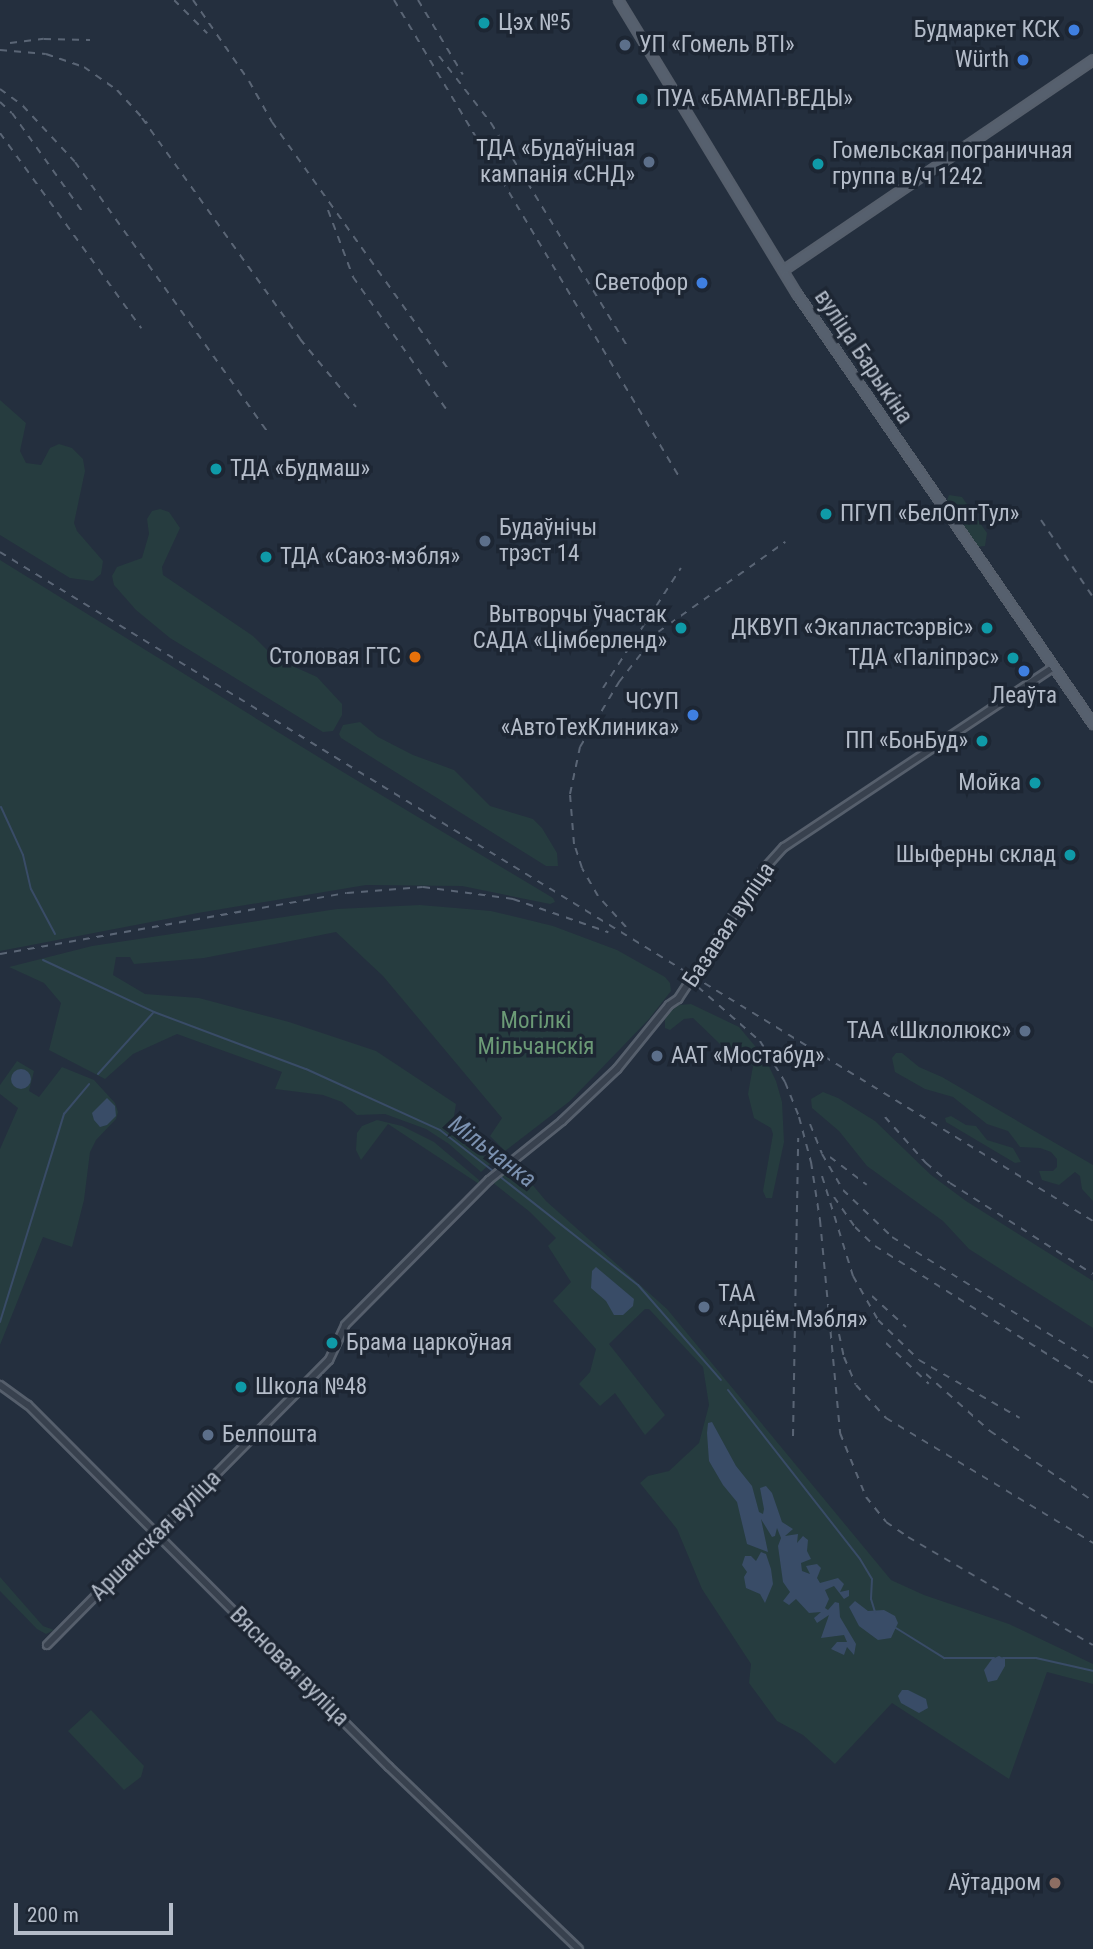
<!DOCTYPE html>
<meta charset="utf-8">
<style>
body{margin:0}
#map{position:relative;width:1093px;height:1949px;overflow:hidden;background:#242f3e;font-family:"Roboto Condensed",sans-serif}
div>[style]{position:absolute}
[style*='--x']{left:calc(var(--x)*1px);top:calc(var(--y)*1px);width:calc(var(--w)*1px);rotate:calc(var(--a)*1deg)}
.green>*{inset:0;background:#263c3f}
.water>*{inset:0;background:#394c67}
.round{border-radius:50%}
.stream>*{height:2px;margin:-1px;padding:0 1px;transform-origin:1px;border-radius:1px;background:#394c67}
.roads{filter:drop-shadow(2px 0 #565f6c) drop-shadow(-2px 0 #565f6c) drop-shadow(0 2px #565f6c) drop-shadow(0 -2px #565f6c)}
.minor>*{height:6px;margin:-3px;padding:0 3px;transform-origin:3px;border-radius:3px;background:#38414e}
.major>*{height:7px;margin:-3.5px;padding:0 3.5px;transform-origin:3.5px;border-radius:3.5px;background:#56606e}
.rail>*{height:2px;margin-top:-1px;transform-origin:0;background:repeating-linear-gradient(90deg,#5a6575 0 7px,transparent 0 14px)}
.dots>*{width:19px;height:19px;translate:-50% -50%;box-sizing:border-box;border:4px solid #1d2633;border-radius:50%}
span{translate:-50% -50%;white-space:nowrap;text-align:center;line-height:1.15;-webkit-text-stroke:7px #1d2633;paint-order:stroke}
.poi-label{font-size:23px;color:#b4bcc9}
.left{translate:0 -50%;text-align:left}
.right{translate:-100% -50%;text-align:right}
.street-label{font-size:23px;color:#b4bcc9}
.park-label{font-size:23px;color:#6b9a76}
.water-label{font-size:24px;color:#7c92b1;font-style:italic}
.scale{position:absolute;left:14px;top:1903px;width:159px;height:32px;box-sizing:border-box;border:4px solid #b4bcc9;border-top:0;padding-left:9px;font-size:21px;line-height:24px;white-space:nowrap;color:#b4bcc9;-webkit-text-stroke:5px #1d2633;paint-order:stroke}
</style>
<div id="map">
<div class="green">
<div style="clip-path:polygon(0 400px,26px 423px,20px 451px,26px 463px,41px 465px,50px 448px,59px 444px,72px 448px,83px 459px,85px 471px,74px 523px,77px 531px,103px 561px,101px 574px,93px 581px,70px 578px,0 535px)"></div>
<div style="clip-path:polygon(949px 495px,962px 497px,987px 533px,985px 546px,976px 547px,946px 503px)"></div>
<div style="clip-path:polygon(160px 509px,169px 512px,180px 528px,162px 567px,163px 575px,253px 636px,275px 658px,317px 677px,342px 704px,342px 715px,333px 731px,323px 732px,170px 638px,136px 610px,114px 585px,112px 576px,117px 567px,142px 558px,149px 534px,147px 519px,152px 511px)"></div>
<div style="clip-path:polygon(0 560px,333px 766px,553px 898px,555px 902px,550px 904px,462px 886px,366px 885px,198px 913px,0 951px)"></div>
<div style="clip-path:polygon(360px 722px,378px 737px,413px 755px,454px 770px,490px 806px,533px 819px,542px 828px,557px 853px,558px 866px,546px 866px,341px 738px,339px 734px,343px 725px)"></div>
<div style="clip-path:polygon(420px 905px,491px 911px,553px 926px,617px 950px,665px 977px,670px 983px,671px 991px,649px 1019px,570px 1101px,505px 1151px,490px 1136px,502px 1118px,383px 976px,336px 932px,204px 958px,134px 964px,130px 957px,116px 957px,113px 975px,145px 994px,199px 998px,289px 1022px,376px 1051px,456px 1104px,452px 1128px,491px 1163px,481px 1172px,449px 1144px,426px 1129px,385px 1114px,357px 1115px,342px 1102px,323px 1095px,275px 1089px,282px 1072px,177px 1034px,133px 1054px,105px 1079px,49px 1050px,61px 1003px,44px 983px,9px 967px,92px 946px,337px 909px)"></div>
<div style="clip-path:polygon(691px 1004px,739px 1027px,765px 1058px,776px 1081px,782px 1102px,784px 1142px,772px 1198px,766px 1198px,763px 1191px,773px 1134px,771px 1128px,754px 1118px,748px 1094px,753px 1066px,749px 1063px,734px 1063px,721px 1045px,693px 1018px,684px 1019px,670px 1030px,665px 1028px,665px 1019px,671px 1011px,679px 1005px)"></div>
<div style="clip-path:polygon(902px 1053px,919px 1067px,942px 1077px,1093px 1165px,1093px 1201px,1082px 1189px,1080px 1176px,1075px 1172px,1059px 1185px,1042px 1180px,1039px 1171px,1053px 1171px,1057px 1167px,1057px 1159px,1051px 1152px,1040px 1148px,1020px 1147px,1008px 1131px,987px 1124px,953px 1097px,925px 1089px,895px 1072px,892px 1058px,896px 1053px)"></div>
<div style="clip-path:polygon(17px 1061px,34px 1071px,29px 1091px,39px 1097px,62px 1067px,94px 1080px,115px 1103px,118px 1112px,116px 1119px,96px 1140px,90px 1152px,84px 1200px,72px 1247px,43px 1237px,0 1345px,0 1149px,18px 1108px,0 1094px,0 1085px)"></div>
<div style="clip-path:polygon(823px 1092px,838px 1098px,875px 1121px,931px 1175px,966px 1201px,1093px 1281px,1093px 1328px,969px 1249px,943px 1221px,867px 1166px,839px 1131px,812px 1108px,811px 1099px)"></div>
<div style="clip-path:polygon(951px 1116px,966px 1125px,976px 1126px,987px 1140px,1013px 1148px,1021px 1162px,1015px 1163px,946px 1122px,945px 1118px)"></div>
<div style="clip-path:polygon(377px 1120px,402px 1126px,434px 1142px,479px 1180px,479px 1184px,388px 1124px,361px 1160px,356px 1150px,357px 1133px,362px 1126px)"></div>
<div style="clip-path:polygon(509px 1167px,521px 1171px,546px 1201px,667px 1309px,891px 1580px,924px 1595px,1009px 1624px,1093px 1664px,1093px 1684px,1047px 1672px,1009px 1779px,892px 1703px,835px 1764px,803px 1735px,777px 1721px,749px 1683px,751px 1664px,702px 1589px,677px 1529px,640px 1483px,648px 1476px,669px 1471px,699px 1443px,709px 1405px,703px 1367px,649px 1309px,645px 1309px,609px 1344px,665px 1415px,645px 1435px,615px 1393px,600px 1406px,579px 1384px,590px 1372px,596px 1349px,553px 1301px,571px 1282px,548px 1246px,556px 1238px,530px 1212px,492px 1182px)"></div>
<div style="clip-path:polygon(0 1577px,43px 1626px,54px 1630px,46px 1634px,37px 1629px,0 1591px)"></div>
<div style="clip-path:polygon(91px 1710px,144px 1766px,141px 1777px,124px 1790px,68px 1731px)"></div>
</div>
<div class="water">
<div class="round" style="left:11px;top:1069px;width:20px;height:20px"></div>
<div style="clip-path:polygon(107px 1098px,115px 1106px,116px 1116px,107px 1125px,100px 1127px,94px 1120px,92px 1113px)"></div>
<div style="clip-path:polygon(596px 1267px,634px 1299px,633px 1306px,623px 1315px,614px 1315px,606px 1301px,591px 1288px,592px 1271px)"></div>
<div style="clip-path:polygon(712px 1422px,736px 1466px,752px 1486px,759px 1512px,763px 1514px,764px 1509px,760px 1488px,766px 1486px,772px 1493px,782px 1522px,793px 1529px,785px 1536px,798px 1534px,797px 1543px,803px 1536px,808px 1540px,807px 1551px,811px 1559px,801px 1563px,802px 1571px,810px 1574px,806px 1566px,817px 1564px,821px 1568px,817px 1578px,820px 1583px,838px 1578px,844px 1584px,840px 1592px,849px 1590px,849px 1596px,844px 1599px,834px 1586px,825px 1590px,829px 1599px,825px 1608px,828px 1610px,835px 1602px,839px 1603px,840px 1617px,856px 1644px,854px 1655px,847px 1647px,844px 1655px,831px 1649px,837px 1642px,847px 1642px,844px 1635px,821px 1638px,829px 1615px,817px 1623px,814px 1618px,821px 1612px,809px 1613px,796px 1599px,789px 1605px,783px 1601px,790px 1592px,783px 1582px,778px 1546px,781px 1538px,777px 1528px,775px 1536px,772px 1537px,761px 1519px,768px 1552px,747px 1544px,737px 1502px,723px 1485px,709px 1461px,707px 1433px,708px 1423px)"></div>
<div style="clip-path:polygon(761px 1552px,766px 1554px,771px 1569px,773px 1584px,765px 1603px,760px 1594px,746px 1588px,744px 1577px,747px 1572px,742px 1565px,745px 1556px,751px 1556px,756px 1561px)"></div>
<div style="clip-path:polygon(855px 1601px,868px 1611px,884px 1610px,895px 1616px,898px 1623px,891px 1638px,878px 1640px,859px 1626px,849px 1607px)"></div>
<div style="clip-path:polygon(999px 1656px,1005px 1659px,1005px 1666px,997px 1680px,988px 1682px,984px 1670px,992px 1659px)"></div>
<div style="clip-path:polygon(902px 1690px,908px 1690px,926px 1699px,928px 1708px,919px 1713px,901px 1703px,898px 1696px)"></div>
</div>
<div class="stream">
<div style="--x:1;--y:807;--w:53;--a:65.4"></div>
<div style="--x:23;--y:855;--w:35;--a:77"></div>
<div style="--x:31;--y:889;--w:51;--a:61.9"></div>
<div style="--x:43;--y:960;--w:123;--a:25.1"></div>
<div style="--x:154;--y:1012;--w:162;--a:20.6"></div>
<div style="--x:306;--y:1069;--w:147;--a:24.5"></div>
<div style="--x:440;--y:1130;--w:67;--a:37.7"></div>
<div style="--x:98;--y:1074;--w:82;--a:-48"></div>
<div style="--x:498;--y:1175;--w:178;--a:38.2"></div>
<div style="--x:638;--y:1285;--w:126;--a:48.9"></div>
<div style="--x:0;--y:1322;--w:218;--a:-72.9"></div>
<div style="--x:64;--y:1114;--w:39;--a:-50"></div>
<div style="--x:728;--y:1390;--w:214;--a:52"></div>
<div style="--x:860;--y:1559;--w:23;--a:59"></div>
<div style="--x:872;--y:1579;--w:20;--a:93"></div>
<div style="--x:871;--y:1599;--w:14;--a:73"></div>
<div style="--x:896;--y:1628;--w:57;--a:32"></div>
<div style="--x:944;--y:1658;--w:50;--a:0"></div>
<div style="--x:1003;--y:1658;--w:33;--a:0"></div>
<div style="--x:1036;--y:1658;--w:58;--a:12.8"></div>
</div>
<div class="roads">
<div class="minor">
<div style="--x:0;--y:1385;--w:34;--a:36"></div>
<div style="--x:28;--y:1405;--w:511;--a:45.08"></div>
<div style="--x:389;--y:1767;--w:263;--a:43.8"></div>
<div style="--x:47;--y:1645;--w:401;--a:-45.3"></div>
<div style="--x:329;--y:1360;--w:38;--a:-65"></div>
<div style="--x:345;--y:1325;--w:204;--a:-45.2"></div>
<div style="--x:489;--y:1180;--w:94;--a:-38.9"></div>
<div style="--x:562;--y:1121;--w:76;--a:-43.4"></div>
<div style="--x:617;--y:1069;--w:82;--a:-50.9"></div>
<div style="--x:669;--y:1005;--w:11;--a:-34"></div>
<div style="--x:678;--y:999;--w:154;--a:-56.6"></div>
<div style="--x:763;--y:870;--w:31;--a:-48"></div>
<div style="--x:784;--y:847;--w:324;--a:-33.7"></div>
</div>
<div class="major">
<div style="--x:618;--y:0;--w:344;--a:58.7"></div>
<div style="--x:797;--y:294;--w:522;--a:55.46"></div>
<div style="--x:783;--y:270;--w:375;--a:-34.2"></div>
</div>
</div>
<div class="rail">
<div style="--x:174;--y:0;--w:47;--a:45"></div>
<div style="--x:193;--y:0;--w:98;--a:55.3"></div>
<div style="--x:249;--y:81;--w:47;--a:60.7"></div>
<div style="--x:272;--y:122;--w:305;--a:54.5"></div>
<div style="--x:394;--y:0;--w:559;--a:59.12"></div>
<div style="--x:418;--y:0;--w:87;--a:59"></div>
<div style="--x:10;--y:43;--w:34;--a:-7"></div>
<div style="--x:44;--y:39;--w:46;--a:1.2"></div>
<div style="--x:0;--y:50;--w:46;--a:5"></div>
<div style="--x:46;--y:54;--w:40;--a:18.9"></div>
<div style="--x:84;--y:67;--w:40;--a:34.9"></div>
<div style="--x:117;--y:90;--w:45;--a:47.7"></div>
<div style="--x:439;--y:56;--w:85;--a:52.2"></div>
<div style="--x:491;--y:123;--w:261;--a:58.6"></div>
<div style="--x:0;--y:89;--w:29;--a:36"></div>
<div style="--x:23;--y:106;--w:76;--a:47.1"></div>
<div style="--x:75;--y:162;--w:335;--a:54.5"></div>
<div style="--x:0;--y:102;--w:16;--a:43"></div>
<div style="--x:12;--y:113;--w:120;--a:54.5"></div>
<div style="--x:142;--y:118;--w:272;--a:54.4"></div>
<div style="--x:300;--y:339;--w:88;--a:50.5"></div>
<div style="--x:0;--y:133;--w:241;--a:54.1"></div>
<div style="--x:328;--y:210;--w:72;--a:69.5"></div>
<div style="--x:353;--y:277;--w:161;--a:54.8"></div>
<div style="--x:1041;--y:520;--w:93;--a:56"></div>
<div style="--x:0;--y:552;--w:1281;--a:31.47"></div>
<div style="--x:603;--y:688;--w:143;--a:-57"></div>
<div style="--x:626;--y:927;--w:42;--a:-132.1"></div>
<div style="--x:598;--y:896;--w:32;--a:-120"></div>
<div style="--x:582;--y:868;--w:25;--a:-108"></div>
<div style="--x:574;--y:844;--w:50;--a:-94.6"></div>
<div style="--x:570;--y:794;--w:48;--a:-78"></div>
<div style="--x:580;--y:747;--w:76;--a:-59"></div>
<div style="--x:619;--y:682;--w:63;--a:-52"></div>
<div style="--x:658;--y:632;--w:156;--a:-35.3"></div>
<div style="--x:0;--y:954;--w:352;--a:-10"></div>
<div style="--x:347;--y:893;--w:76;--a:-4.5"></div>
<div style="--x:423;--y:887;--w:91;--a:7.6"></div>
<div style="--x:513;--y:899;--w:101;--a:19.2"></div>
<div style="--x:698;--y:987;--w:82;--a:41.1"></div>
<div style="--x:760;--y:1041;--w:48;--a:58.6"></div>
<div style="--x:785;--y:1082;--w:38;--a:68"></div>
<div style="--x:799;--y:1117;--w:47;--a:75.1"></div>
<div style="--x:811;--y:1162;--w:59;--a:81.2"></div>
<div style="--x:820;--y:1220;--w:214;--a:84.6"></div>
<div style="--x:840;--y:1433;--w:69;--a:67.9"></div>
<div style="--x:866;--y:1497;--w:32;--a:51"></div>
<div style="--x:886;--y:1522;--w:27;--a:34"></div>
<div style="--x:908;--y:1537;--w:214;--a:30.3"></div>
<div style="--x:885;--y:1117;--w:62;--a:48.3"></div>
<div style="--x:926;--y:1163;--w:31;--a:40"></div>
<div style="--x:950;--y:1183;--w:169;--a:32.5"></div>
<div style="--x:810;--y:1124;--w:32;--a:68"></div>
<div style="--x:822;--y:1154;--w:42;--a:59.7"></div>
<div style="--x:843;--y:1190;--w:68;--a:43.8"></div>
<div style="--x:892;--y:1237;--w:236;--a:31.7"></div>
<div style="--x:830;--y:1157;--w:46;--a:37.1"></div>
<div style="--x:822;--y:1176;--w:105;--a:72.8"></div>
<div style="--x:853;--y:1276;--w:51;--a:60.4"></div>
<div style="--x:878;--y:1320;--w:57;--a:44.3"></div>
<div style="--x:919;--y:1360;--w:116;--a:29.9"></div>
<div style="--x:834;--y:1197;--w:37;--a:55"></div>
<div style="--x:855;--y:1227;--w:28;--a:44"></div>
<div style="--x:875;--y:1246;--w:257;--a:32.1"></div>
<div style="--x:872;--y:1296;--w:46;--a:42.4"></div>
<div style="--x:839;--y:1334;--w:24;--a:78"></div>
<div style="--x:844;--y:1357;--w:30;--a:67"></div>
<div style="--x:856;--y:1385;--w:45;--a:47.7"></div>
<div style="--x:886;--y:1418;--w:242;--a:31.1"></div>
<div style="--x:886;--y:1343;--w:59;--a:43.6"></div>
<div style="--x:926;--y:1374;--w:86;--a:41.7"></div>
<div style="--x:990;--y:1431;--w:125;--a:34.2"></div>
<div style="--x:793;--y:1436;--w:298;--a:-89"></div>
</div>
<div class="dots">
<div style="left:484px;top:23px;background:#0f9aa8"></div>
<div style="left:1074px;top:30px;background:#3f7fe0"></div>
<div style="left:625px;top:45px;background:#5c6f8a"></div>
<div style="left:1023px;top:60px;background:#3f7fe0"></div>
<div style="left:642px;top:99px;background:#0f9aa8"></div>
<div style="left:649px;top:162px;background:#5c6f8a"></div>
<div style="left:818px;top:164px;background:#0f9aa8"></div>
<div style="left:702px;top:283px;background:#3f7fe0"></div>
<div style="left:216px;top:469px;background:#0f9aa8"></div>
<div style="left:826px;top:514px;background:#0f9aa8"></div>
<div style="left:485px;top:541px;background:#5c6f8a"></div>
<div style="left:266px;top:557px;background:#0f9aa8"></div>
<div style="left:681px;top:628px;background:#0f9aa8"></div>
<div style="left:987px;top:628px;background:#0f9aa8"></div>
<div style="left:415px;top:657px;background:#e8710a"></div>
<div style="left:1013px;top:658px;background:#0f9aa8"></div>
<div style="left:1024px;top:671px;background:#3f7fe0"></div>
<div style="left:693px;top:715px;background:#3f7fe0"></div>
<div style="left:982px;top:741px;background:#0f9aa8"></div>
<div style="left:1035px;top:783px;background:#0f9aa8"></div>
<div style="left:1070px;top:855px;background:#0f9aa8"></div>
<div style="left:1025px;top:1031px;background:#5c6f8a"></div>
<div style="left:657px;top:1056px;background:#5c6f8a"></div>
<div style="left:704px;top:1307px;background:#5c6f8a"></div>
<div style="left:332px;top:1343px;background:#0f9aa8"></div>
<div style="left:241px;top:1387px;background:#0f9aa8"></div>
<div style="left:208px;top:1435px;background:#5c6f8a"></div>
<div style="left:1055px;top:1883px;background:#8d6e63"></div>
</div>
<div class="poi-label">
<span class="left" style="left:498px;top:23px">Цэх №5</span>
<span class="right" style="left:1060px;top:30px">Будмаркет КСК</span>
<span class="left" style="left:639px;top:45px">УП «Гомель ВТІ»</span>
<span class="right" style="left:1009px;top:60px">Würth</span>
<span class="left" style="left:656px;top:99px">ПУА «БАМАП-ВЕДЫ»</span>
<span class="right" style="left:635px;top:162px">ТДА «Будаўнічая<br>кампанія «СНД»</span>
<span class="left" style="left:832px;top:164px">Гомельская пограничная<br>группа в/ч 1242</span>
<span class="right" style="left:688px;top:283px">Светофор</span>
<span class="left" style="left:230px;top:469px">ТДА «Будмаш»</span>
<span class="left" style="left:840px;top:514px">ПГУП «БелОптТул»</span>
<span class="left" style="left:499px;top:541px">Будаўнічы<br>трэст 14</span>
<span class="left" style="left:280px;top:557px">ТДА «Саюз-мэбля»</span>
<span class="right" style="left:667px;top:628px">Вытворчы ўчастак<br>САДА «Цімберленд»</span>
<span class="right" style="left:973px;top:628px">ДКВУП «Экапластсэрвіс»</span>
<span class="right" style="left:401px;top:657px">Столовая ГТС</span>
<span class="right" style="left:999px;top:658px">ТДА «Паліпрэс»</span>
<span style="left:1024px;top:696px">Леаўта</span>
<span class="right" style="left:679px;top:715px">ЧСУП<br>«АвтоТехКлиника»</span>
<span class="right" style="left:968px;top:741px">ПП «БонБуд»</span>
<span class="right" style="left:1021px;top:783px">Мойка</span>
<span class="right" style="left:1056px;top:855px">Шыферны склад</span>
<span class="right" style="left:1011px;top:1031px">ТАА «Шклолюкс»</span>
<span class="left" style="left:671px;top:1056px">ААТ «Мостабуд»</span>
<span class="left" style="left:718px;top:1307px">ТАА<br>«Арцём-Мэбля»</span>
<span class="left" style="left:346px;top:1343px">Брама царкоўная</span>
<span class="left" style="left:255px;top:1387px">Школа №48</span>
<span class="left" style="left:222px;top:1435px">Белпошта</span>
<span class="right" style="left:1041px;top:1883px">Аўтадром</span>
</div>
<div class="street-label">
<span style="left:863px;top:357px;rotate:56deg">вуліца Барыкіна</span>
<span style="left:729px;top:925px;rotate:-56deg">Базавая вуліца</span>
<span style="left:156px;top:1536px;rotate:-45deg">Аршанская вуліца</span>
<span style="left:289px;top:1667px;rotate:45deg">Вясновая вуліца</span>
</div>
<div class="park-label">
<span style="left:536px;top:1034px">Могілкі<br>Мільчанскія</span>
</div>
<div class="water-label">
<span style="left:492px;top:1152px;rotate:37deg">Мільчанка</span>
</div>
<div class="scale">200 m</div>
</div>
